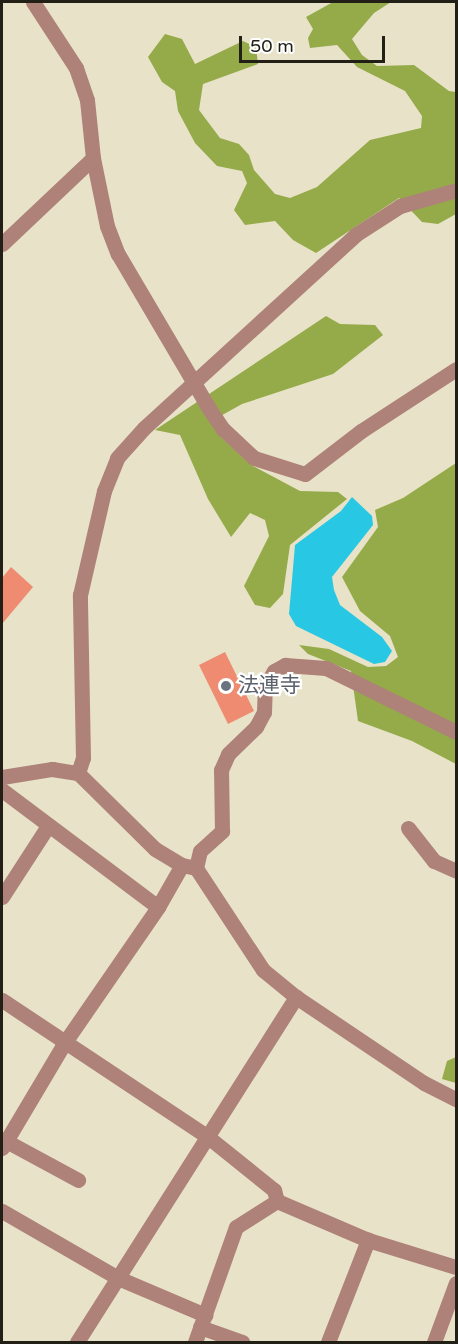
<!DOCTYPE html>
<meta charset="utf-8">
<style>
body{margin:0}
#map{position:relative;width:458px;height:1344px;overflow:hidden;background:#e8e2c8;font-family:"Varela Round","Noto Sans JP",sans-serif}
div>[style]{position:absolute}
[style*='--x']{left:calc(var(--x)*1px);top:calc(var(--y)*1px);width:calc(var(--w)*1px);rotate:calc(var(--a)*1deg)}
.forest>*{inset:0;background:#95ab49}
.water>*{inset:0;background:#28c8e4}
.building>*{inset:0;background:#ee8b70}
.minor>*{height:15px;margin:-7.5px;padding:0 7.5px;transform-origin:7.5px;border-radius:7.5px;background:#ae8179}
.dots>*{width:16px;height:16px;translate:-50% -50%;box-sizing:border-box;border:3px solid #fff;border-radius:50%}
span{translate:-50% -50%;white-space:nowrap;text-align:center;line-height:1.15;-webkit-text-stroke:4.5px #fff;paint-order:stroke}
.worship-label{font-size:21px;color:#5b616d}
.left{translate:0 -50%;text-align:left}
.frame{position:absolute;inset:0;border:3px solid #211f16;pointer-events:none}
.scale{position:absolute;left:239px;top:36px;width:146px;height:27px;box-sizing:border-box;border:3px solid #211f16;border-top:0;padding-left:8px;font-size:18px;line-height:21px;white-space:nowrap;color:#211f16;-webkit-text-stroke:4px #fff;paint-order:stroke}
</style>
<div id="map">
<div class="forest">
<div style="clip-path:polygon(333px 2px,391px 2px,374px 13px,352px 39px,362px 55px,377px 66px,414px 65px,449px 91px,456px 92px,456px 214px,438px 224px,422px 222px,399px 198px,316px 253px,293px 240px,275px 221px,245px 225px,234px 210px,247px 183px,242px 171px,217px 166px,195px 143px,178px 111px,175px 91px,162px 82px,148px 57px,165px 34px,182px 39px,195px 64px,243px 41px,256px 47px,258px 64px,203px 84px,199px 110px,220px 138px,239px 144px,249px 155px,254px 170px,275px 194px,290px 198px,317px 187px,370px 140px,421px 128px,422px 116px,405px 91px,357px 67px,337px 45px,310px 48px,308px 38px,313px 29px,306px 17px)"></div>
<div style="clip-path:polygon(326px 316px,340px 324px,375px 325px,383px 335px,333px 374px,242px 404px,217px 418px,222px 438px,251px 465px,300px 491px,338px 492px,347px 499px,290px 545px,283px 594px,270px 608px,255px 605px,244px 586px,269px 536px,265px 520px,250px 513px,231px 537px,208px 499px,180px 435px,155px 430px)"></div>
<div style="clip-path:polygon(456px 463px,456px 764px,412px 741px,358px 721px,351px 671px,308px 654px,299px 645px,329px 649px,368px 667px,386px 666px,398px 657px,390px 636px,360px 611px,342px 577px,378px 527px,375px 510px,403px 498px)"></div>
<div style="clip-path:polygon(456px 1057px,456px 1083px,442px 1079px,447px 1061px)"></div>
</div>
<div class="water">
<div style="clip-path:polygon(352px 497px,372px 516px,373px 525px,332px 577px,334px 590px,340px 605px,382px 637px,392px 651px,385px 662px,374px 664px,296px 626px,289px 614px,295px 545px,341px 511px)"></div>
</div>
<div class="building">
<div style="clip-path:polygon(11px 567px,33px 587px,2px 624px,2px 578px)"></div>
<div style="clip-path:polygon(225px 652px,254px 711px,228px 724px,199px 665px)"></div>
</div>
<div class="minor">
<div style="--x:33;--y:2;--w:79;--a:56.9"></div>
<div style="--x:76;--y:68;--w:34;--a:71"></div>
<div style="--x:87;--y:100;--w:58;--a:84.1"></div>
<div style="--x:93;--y:158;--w:69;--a:78.4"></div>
<div style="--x:107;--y:226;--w:30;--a:69"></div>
<div style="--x:118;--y:254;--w:178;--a:59.5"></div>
<div style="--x:208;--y:407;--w:27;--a:56"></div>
<div style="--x:223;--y:429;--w:42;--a:43.1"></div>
<div style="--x:254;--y:458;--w:53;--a:17.4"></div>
<div style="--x:305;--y:474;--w:71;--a:-37.5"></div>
<div style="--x:361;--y:431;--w:113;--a:-33.1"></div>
<div style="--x:2;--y:244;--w:125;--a:-43.4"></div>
<div style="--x:78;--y:773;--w:16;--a:-72"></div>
<div style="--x:83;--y:758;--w:163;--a:-91.1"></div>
<div style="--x:80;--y:595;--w:107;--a:-77"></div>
<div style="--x:104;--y:491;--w:35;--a:-68"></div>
<div style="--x:117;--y:458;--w:40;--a:-48"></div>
<div style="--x:144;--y:428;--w:286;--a:-42.4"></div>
<div style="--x:355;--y:235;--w:54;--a:-32.8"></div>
<div style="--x:400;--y:206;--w:58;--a:-15.9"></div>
<div style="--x:2;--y:777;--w:51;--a:-9.1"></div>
<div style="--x:52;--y:769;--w:26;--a:9"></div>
<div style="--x:78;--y:773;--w:108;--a:44.6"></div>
<div style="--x:155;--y:849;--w:31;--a:31"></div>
<div style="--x:182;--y:865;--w:14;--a:12"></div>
<div style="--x:196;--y:868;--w:122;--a:56.7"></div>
<div style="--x:263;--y:970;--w:43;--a:39.3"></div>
<div style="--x:296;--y:997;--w:154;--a:33.9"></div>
<div style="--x:424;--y:1083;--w:36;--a:27"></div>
<div style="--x:2;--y:790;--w:195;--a:36.9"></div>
<div style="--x:408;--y:828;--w:42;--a:51.8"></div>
<div style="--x:434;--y:861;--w:24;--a:24"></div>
<div style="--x:196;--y:868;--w:17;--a:-77"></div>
<div style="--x:200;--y:851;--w:30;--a:-42"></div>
<div style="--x:222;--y:831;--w:61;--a:-90.9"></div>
<div style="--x:221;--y:770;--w:17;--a:-66"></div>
<div style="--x:228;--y:754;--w:39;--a:-44"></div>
<div style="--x:256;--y:727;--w:17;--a:-62"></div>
<div style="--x:264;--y:712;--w:25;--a:-88"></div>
<div style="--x:265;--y:687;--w:18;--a:-61"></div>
<div style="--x:274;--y:671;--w:13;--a:-29"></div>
<div style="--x:285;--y:665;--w:41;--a:4.2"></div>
<div style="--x:326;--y:668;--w:145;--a:26.2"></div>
<div style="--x:2;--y:897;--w:85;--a:-57.1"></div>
<div style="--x:2;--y:1000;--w:247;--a:33.6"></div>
<div style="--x:208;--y:1137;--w:85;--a:38.8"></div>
<div style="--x:274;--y:1190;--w:11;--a:75"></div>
<div style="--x:6;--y:1141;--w:82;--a:28.4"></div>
<div style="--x:2;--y:1148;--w:123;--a:-59.3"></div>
<div style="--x:65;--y:1042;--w:164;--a:-55.4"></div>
<div style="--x:158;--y:907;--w:48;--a:-60.3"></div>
<div style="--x:277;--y:1201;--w:99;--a:23.2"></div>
<div style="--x:368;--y:1240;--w:92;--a:17.1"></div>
<div style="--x:2;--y:1211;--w:134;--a:30"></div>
<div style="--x:118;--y:1278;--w:95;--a:23"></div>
<div style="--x:200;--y:1327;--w:45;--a:19.7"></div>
<div style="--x:77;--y:1342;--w:409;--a:-57.6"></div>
<div style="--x:195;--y:1342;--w:122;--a:-70.4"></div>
<div style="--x:236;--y:1227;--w:49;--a:-32.4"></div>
<div style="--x:328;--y:1342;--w:110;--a:-68.6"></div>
<div style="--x:434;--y:1342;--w:63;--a:-69.6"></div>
</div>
<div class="dots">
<div style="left:226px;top:686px;background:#6b7280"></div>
</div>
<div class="worship-label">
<span class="left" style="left:238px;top:686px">法連寺</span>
</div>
<div class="frame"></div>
<div class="scale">50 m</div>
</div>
